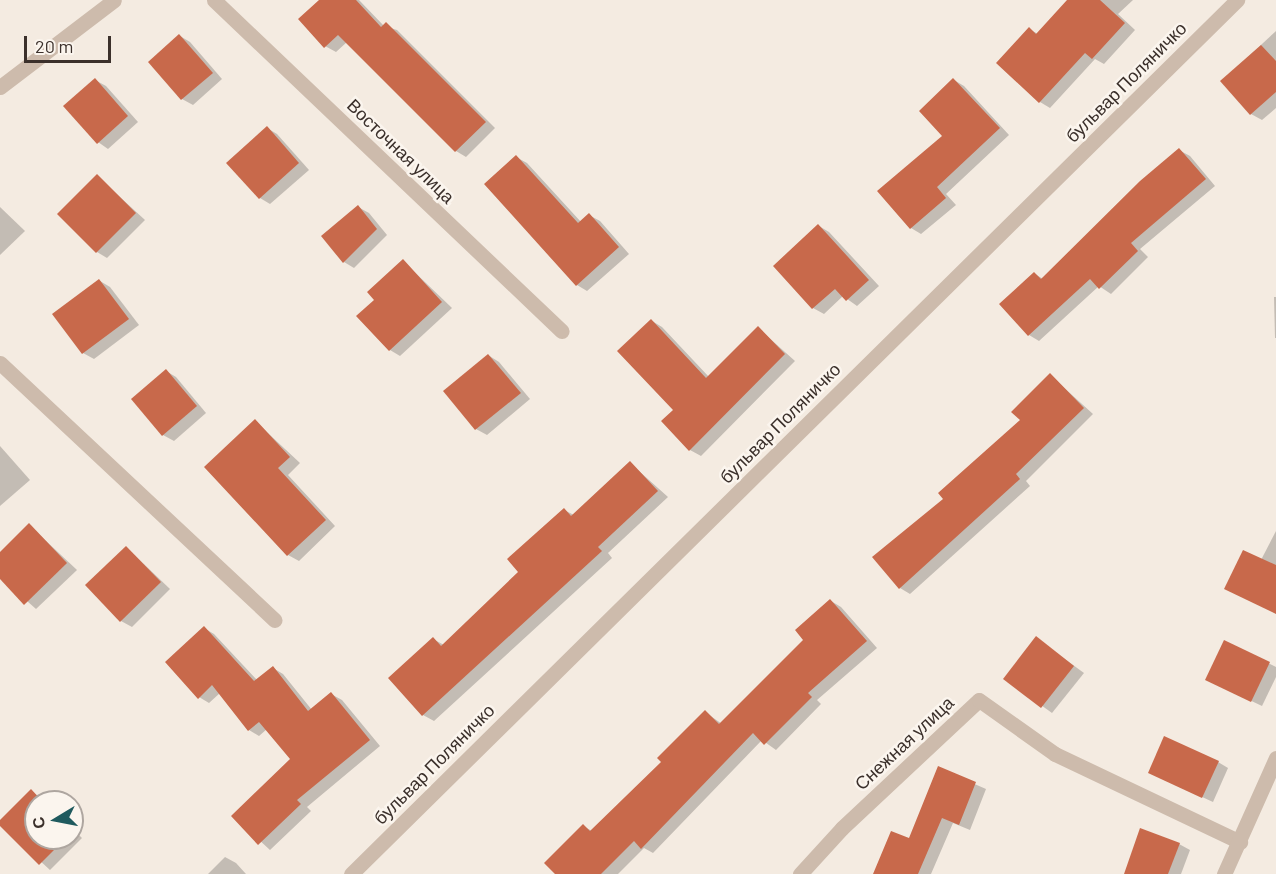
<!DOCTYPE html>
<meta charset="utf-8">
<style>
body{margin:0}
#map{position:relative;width:1276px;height:874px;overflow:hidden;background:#f4ebe1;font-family:Barlow,sans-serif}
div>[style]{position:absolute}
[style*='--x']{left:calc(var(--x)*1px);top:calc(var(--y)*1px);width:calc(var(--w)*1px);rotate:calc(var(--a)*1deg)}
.shadow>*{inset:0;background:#0003}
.building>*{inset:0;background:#c8694b}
.minor>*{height:15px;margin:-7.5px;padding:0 7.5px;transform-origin:7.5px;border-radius:7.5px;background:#cdbbac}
span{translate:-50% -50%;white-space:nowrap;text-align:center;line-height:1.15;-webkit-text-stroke:5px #fbf5ee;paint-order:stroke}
.street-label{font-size:18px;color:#3b302b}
.north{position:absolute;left:24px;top:790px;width:60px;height:60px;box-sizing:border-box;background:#fbf5ee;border:2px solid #aea6a0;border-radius:50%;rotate:260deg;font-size:16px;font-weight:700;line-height:24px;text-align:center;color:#3b302b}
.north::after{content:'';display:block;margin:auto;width:21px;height:27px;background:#1f5a5e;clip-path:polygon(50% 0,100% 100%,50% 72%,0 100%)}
.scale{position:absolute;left:24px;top:36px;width:87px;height:27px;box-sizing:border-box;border:3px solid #3b302b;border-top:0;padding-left:8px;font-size:18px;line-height:21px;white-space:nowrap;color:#3b302b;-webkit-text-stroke:4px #fbf5ee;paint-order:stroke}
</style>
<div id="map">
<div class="shadow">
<div style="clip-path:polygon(321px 0,359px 0,384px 26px,397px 30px,495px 128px,466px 157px,456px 151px,347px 42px,336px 52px,325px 46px)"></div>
<div style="clip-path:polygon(1069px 0,1133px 0,1118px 14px,1135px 30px,1104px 64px,1095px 59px,1050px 108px,1040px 102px,1029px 29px,1038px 34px)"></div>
<div style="clip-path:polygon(1276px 31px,1276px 108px,1262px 120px,1251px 114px,1222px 81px)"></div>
<div style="clip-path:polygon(180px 36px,190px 42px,222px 79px,193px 105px,182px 99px,150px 63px)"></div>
<div style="clip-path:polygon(95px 80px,106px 86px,138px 122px,108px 149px,98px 142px)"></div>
<div style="clip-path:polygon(954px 80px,964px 86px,1009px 135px,946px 194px,956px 205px,921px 234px,911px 228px,945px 136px)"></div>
<div style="clip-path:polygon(267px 128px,277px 134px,309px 170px,270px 204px,260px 198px)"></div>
<div style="clip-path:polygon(1179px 150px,1190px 156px,1215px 186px,1140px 249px,1148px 257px,1111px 294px,1099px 286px,1039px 341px,1029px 335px,1035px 274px,1043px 279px)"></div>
<div style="clip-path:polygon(516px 157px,527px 163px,581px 222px,589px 215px,600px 221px,629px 254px,587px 291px,577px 285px)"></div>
<div style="clip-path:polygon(97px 176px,145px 220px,107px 258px,97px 252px)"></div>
<div style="clip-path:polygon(0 207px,25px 231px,0 255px)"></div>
<div style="clip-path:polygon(358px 207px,369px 213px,387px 235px,354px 268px,344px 262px)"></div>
<div style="clip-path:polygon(819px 226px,829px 232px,879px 286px,857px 306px,843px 296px,824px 314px,813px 308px,775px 266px)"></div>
<div style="clip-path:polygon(403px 261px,452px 308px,400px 356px,390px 350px,376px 300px)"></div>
<div style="clip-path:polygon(100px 281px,110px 287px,139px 325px,94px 359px,83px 353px)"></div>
<div style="clip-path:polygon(1274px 297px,1276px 297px,1276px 338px,1275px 338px)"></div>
<div style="clip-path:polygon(652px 321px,662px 327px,709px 377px,758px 328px,795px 361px,701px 456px,690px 450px,675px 410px)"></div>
<div style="clip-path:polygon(488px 355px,499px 362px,530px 399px,487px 435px,476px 429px,445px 392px)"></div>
<div style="clip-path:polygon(166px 371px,176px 377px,206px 413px,174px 441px,163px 435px,133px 400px)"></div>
<div style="clip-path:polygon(1050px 375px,1093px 414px,1026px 481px,1030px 486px,910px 594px,900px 588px,945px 499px,1022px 420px)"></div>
<div style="clip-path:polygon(255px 421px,300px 463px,288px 475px,335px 526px,299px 561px,288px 555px,206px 467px)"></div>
<div style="clip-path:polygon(0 446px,30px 480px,0 506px)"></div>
<div style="clip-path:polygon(630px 463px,668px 497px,608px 553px,612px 558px,434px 721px,423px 715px,390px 678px,433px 639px,444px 645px,520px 572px,564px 510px,574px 515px)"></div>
<div style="clip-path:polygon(29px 525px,77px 570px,36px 609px,0 577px,0 554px)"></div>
<div style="clip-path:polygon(1276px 531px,1276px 614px,1261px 560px)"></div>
<div style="clip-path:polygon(126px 547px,170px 589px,132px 627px,121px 621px)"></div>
<div style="clip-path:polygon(831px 601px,841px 607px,877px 648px,817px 700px,821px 704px,776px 750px,762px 740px,653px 853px,644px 848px,618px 874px,555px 874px,583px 826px,592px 831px,663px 762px,705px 712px,722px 724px,805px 640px)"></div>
<div style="clip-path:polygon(204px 628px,214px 634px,257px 680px,273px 668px,283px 674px,312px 710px,331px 694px,342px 700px,380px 746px,307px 807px,311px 811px,270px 850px,233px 816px,292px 759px,267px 729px,259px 736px,249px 730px,220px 693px,209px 703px,199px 697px)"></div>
<div style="clip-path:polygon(1036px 638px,1084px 673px,1052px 713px,1005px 679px)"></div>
<div style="clip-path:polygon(1225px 642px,1276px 667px,1276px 677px,1262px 706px,1218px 685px)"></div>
<div style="clip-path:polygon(1218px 762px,1228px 768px,1213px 802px,1150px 773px)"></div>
<div style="clip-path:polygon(938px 768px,986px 789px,970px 830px,953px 823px,931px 874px,874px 874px,909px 840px)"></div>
<div style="clip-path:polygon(31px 791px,46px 802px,36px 802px,36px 838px,72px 838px,72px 828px,82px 838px,50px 870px,0 824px)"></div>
<div style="clip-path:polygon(1179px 844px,1190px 850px,1181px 874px,1126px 874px)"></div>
<div style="clip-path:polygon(225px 857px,236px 863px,246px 874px,208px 874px)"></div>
</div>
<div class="building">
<div style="clip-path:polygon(319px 0,356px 0,381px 27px,386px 22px,486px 122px,455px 152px,338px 35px,324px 48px,298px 19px)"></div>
<div style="clip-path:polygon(1067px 0,1100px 0,1125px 23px,1092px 59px,1085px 53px,1039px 103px,996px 63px,1029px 27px,1036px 34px)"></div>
<div style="clip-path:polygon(179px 34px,213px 73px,181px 100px,148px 62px)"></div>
<div style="clip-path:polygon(1261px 45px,1276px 61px,1276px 92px,1250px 115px,1220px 81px)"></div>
<div style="clip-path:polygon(95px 78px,128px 116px,97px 144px,63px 106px)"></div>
<div style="clip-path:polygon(953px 78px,1000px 128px,937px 187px,946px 198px,910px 229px,877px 191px,942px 136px,919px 111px)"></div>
<div style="clip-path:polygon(267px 126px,299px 163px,259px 199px,226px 163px)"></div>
<div style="clip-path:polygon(1179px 148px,1206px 179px,1131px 243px,1138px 251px,1099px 289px,1090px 279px,1028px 336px,999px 304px,1034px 272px,1041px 279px,1140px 181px)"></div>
<div style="clip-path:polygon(516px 155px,578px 223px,589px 213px,619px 247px,576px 286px,484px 184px)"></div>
<div style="clip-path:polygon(97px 174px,136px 213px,96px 253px,57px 214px)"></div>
<div style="clip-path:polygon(358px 205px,377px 229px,343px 263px,321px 236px)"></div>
<div style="clip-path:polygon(818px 224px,869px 280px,846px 301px,835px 289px,812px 309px,773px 266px)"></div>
<div style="clip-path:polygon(403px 259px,442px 302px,389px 351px,356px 316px,374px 300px,367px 292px)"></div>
<div style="clip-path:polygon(99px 279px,129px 319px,82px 354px,52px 314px)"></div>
<div style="clip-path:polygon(651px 319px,706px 378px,758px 326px,785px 354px,689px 451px,661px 421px,673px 410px,617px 351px)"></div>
<div style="clip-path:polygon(488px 354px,521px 393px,475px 430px,443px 391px)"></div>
<div style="clip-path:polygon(166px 369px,197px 406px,162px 436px,131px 399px)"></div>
<div style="clip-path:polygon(1050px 373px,1084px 408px,1016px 474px,1020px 479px,899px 589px,872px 557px,943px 499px,938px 493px,1020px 420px,1011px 412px)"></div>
<div style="clip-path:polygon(255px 419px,290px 457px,278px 468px,326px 520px,287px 556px,204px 467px)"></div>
<div style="clip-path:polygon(630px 461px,658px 491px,598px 547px,602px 551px,422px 716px,388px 678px,433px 637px,441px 646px,518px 572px,507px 559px,564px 508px,571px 516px)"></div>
<div style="clip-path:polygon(29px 523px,67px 563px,24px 605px,0 579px,0 552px)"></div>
<div style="clip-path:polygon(126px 546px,161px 582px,120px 622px,85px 585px)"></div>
<div style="clip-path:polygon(1243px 550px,1276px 565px,1276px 614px,1224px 589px)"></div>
<div style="clip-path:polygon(830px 599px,867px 641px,808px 693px,812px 697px,764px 745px,753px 733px,641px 849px,634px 841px,601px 874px,555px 874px,544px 863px,583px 824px,590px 831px,661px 762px,657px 758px,705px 710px,719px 724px,803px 640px,795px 630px)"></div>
<div style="clip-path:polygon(204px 626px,254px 681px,273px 666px,308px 711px,331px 692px,370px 740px,297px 800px,301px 804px,258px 845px,231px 816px,290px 759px,259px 722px,248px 731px,212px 685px,198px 699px,165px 662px)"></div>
<div style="clip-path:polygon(1036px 636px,1074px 666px,1041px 708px,1003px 679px)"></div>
<div style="clip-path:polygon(1224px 640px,1270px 662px,1251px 702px,1205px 680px)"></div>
<div style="clip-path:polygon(1164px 736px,1219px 761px,1202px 798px,1148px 773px)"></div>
<div style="clip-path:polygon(938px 766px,976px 782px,959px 825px,942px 818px,918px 874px,873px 874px,891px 831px,909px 838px)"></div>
<div style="clip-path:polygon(31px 789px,43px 802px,36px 802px,36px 838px,66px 838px,39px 865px,0 826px,0 820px)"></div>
<div style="clip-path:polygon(1140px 828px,1180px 843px,1168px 874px,1124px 874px)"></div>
</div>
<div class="minor">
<div style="--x:214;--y:0;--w:480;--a:43.6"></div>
<div style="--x:0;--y:87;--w:143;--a:-37.3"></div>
<div style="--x:0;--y:363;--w:376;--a:43.1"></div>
<div style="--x:351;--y:874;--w:1245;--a:-44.61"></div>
<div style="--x:800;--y:874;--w:62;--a:-47.6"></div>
<div style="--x:842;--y:828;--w:187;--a:-43.1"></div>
<div style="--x:979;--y:700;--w:93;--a:35.4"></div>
<div style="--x:1055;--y:754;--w:205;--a:25.4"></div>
<div style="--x:1224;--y:874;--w:127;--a:-65.9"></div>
</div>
<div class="street-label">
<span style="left:1126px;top:82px;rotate:-45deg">бульвар Поляничко</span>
<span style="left:401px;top:151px;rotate:44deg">Восточная улица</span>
<span style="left:780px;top:423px;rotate:-45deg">бульвар Поляничко</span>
<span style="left:904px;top:743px;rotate:-43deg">Снежная улица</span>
<span style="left:434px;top:764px;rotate:-45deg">бульвар Поляничко</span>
</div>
<div class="north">С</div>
<div class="scale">20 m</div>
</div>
